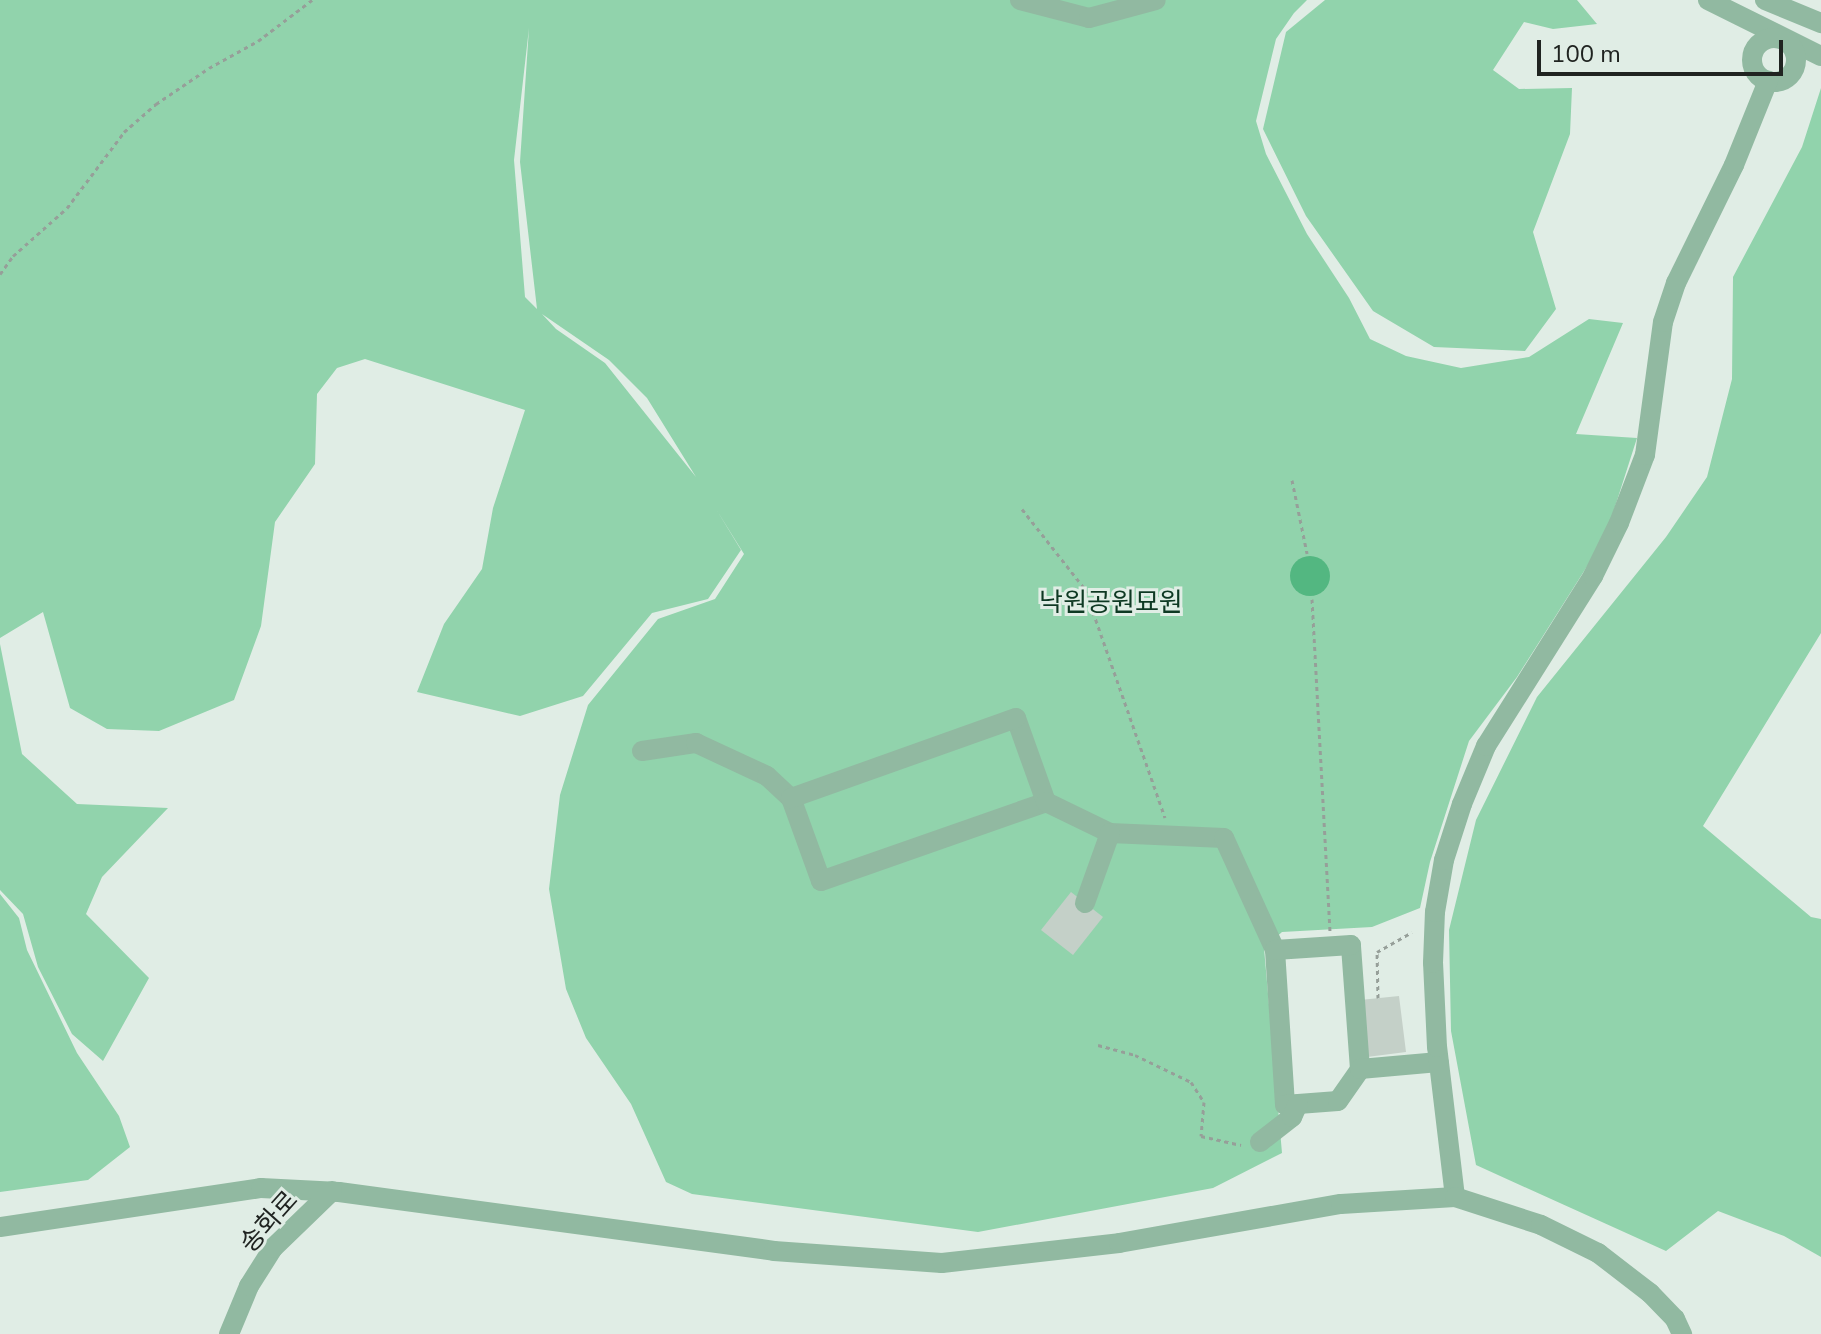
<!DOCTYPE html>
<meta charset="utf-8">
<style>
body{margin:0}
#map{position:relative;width:1821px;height:1334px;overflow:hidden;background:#e0ede5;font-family:"Nunito Sans","Noto Sans KR",sans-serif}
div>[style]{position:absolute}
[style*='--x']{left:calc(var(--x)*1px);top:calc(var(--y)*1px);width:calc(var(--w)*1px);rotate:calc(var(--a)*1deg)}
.green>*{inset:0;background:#91d3ac}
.water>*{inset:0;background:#53b781}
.round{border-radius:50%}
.building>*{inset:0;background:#c4d0c8}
.path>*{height:3px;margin-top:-1.5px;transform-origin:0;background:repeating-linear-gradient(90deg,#969f99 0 4px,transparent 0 8px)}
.minor>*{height:20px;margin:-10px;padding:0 10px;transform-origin:10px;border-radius:10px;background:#91b9a1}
.minor>.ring{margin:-10px;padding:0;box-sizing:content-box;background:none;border:20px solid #91b9a1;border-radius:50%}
span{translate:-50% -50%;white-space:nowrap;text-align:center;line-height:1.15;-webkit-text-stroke:6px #e0ede5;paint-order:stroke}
.park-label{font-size:26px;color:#0e3923}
.street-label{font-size:26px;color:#202421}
.scale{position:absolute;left:1537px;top:40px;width:246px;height:36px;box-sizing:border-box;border:4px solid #202421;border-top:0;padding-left:10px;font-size:24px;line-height:28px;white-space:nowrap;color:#202421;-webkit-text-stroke:6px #e0ede5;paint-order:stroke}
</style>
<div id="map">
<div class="green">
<div style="clip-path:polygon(evenodd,0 0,1307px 0,1294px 13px,1276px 39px,1256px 121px,1266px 154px,1307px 234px,1349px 298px,1370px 339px,1406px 356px,1461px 368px,1529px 357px,1589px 319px,1623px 323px,1576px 434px,1637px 438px,1605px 538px,1517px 677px,1469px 741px,1430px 862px,1420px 908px,1372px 927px,1282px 932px,1264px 948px,1282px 1153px,1213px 1188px,978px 1232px,692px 1194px,666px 1182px,631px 1104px,586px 1038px,566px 989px,549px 889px,560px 795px,588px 705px,658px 619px,715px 599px,744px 554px,716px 509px,741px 550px,708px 599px,652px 613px,583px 696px,520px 716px,417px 692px,444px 624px,482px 569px,493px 508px,525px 410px,365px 359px,337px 368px,317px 394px,315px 464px,275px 522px,261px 626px,234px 700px,159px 731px,107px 729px,70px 708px,43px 612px,0 638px,0 0,529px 28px,520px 162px,537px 309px,525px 297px,514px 160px,529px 28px,0 0,542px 314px,609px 360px,647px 398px,696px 477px,605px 363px,556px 329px,542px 314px)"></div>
<div style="clip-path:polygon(1325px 0,1577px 0,1597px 24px,1553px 29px,1524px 22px,1493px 70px,1519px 89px,1572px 88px,1570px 134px,1533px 232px,1556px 309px,1525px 351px,1434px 347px,1373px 311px,1306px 216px,1263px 129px,1286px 32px)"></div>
<div style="clip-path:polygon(1821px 88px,1821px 633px,1703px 826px,1811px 917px,1821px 919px,1821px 1257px,1784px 1236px,1718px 1211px,1666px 1251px,1476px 1165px,1451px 1031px,1449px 930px,1476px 820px,1537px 697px,1666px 537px,1707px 477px,1732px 379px,1733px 277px,1802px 147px)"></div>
<div style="clip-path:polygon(0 644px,22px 754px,77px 804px,168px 808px,102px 877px,86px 914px,149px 978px,103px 1061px,72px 1034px,38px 967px,23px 914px,0 890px)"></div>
<div style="clip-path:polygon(0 894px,19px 918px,27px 950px,77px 1053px,119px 1116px,130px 1147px,88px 1180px,0 1192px)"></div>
</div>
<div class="water">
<div class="round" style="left:1290px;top:556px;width:40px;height:40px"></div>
</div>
<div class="building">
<div style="clip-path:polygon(1071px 892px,1103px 917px,1073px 955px,1041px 930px)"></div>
<div style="clip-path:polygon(1399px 996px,1406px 1052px,1367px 1057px,1360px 1000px)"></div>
</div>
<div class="path">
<div style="--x:0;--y:274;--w:22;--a:-54"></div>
<div style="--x:13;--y:256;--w:72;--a:-41.6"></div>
<div style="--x:67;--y:208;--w:95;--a:-53.1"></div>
<div style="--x:124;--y:132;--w:43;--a:-41.2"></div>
<div style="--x:156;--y:104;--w:64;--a:-34.2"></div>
<div style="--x:209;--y:68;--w:56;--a:-28.9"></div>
<div style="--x:258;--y:41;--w:68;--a:-37.2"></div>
<div style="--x:1292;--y:480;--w:75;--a:78.4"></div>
<div style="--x:1022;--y:509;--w:102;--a:51.8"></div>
<div style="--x:1085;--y:589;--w:242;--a:70.7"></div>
<div style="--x:1312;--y:599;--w:332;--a:86.9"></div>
<div style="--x:1378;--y:998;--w:46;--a:-91.2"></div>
<div style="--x:1377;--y:952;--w:40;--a:-29.7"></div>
<div style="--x:1098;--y:1045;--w:38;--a:15"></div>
<div style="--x:1135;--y:1055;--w:62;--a:25.7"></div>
<div style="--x:1191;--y:1082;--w:24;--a:57"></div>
<div style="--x:1204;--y:1102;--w:34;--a:95"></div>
<div style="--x:1201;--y:1136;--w:41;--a:12.7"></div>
</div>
<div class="minor">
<div style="--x:1020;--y:0;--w:71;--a:14.6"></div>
<div style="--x:1089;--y:18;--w:69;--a:-15"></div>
<div style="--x:1708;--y:0;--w:126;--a:26.4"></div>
<div style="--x:1765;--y:0;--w:61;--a:22.3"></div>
<div class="ring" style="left:1752px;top:38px;width:24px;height:24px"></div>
<div style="--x:642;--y:751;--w:55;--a:-8.4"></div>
<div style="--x:696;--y:743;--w:78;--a:24.9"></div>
<div style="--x:767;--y:776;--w:33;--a:43"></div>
<div style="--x:791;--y:798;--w:88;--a:70.1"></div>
<div style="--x:821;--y:881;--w:238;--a:-19.3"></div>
<div style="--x:1046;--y:802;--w:89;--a:-109.7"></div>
<div style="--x:1016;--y:718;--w:239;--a:160.4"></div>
<div style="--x:1046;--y:802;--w:71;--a:25.8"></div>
<div style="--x:1110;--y:833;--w:114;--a:2.5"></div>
<div style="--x:1224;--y:838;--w:123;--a:65.5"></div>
<div style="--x:1275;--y:950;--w:155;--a:86.3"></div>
<div style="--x:1285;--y:1105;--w:53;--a:-4.3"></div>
<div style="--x:1338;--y:1101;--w:39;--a:-55"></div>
<div style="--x:1360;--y:1069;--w:124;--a:-94.2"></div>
<div style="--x:1351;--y:945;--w:76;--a:176.2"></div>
<div style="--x:1085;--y:903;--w:74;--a:-70.3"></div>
<div style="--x:1360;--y:1069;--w:79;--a:-5.1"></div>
<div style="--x:1260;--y:1142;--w:41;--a:-38"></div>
<div style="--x:1292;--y:1117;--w:14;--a:-65"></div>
<div style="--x:1455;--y:1197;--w:151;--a:-96.8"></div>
<div style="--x:1437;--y:1047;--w:84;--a:-92.7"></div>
<div style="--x:1433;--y:963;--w:51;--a:-87.8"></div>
<div style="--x:1435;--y:912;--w:53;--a:-80.2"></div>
<div style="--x:1444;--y:860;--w:59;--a:-72.2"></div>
<div style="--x:1462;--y:804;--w:63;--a:-67.5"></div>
<div style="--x:1486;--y:746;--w:201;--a:-57.8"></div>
<div style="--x:1593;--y:576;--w:59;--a:-63.9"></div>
<div style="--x:1619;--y:523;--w:73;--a:-69.1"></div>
<div style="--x:1645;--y:455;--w:134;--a:-82.3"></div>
<div style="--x:1663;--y:322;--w:41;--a:-71.6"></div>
<div style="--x:1676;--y:283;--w:131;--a:-63.8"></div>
<div style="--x:1734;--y:165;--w:91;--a:-68"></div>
<div style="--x:0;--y:1227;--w:264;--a:-8.5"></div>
<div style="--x:261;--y:1188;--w:78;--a:2.9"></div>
<div style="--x:339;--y:1192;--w:439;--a:7.7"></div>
<div style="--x:774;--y:1251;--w:168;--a:4.1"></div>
<div style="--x:942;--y:1263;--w:178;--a:-6.4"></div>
<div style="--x:1119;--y:1243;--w:225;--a:-10"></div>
<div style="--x:1341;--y:1204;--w:114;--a:-3.5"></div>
<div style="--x:1455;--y:1197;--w:90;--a:18"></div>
<div style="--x:1541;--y:1225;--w:64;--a:26.2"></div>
<div style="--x:1598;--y:1253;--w:66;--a:37.6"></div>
<div style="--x:1650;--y:1293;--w:36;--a:46"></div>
<div style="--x:1675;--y:1319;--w:17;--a:65"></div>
<div style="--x:229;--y:1334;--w:52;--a:-67.4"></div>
<div style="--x:249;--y:1286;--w:45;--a:-57.7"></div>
<div style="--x:273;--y:1248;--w:82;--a:-44"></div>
</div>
<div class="park-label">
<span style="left:1111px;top:603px">낙원공원묘원</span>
</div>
<div class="street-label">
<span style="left:269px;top:1222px;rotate:-48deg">송화로</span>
</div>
<div class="scale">100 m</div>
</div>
